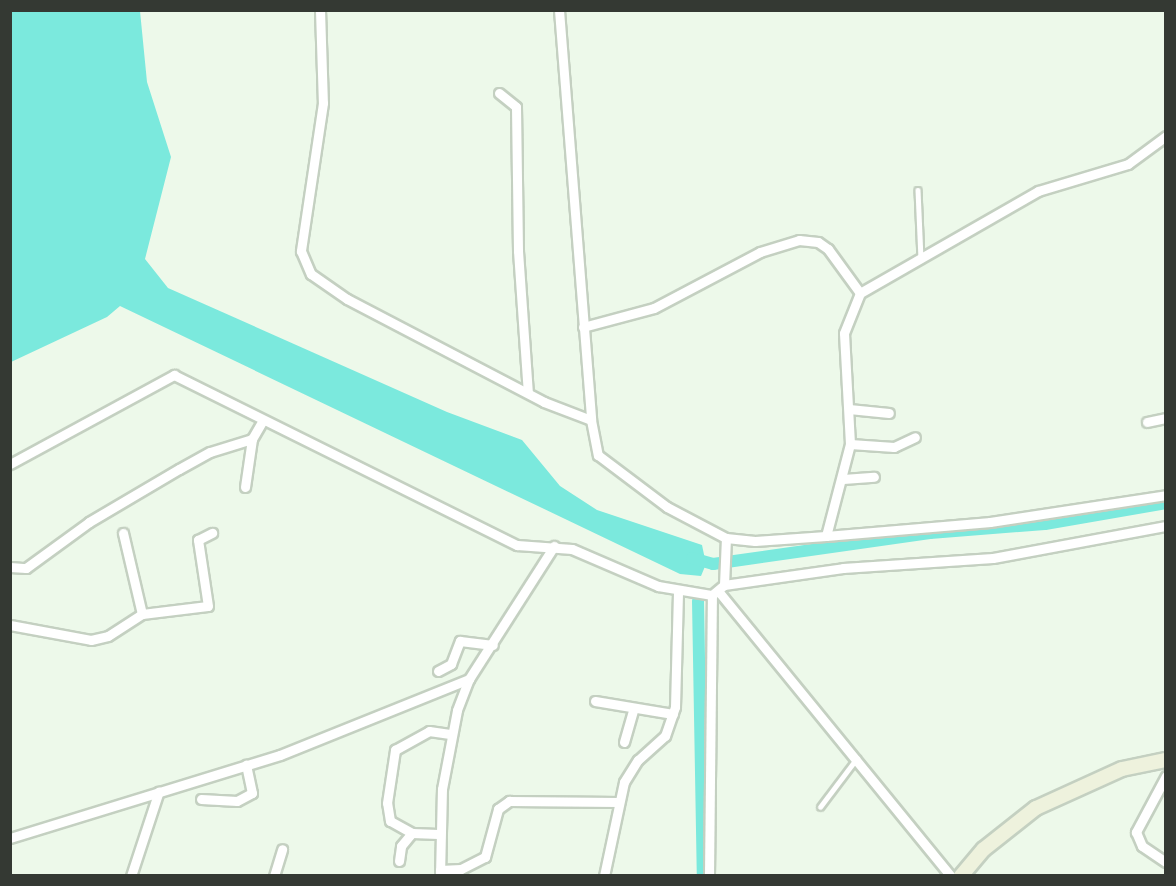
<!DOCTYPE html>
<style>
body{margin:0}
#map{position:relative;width:1176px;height:886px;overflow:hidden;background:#edf9ea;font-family:"Nunito Sans",sans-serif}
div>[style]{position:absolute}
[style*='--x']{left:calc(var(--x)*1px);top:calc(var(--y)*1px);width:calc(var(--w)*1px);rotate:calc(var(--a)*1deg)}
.water>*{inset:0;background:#7be9dd}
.canal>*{height:12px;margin:-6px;padding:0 6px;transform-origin:6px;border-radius:6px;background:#7be9dd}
.roads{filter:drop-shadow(2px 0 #c4d0c1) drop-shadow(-2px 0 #c4d0c1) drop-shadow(0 2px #c4d0c1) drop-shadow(0 -2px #c4d0c1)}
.service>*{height:4.5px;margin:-2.25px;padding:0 2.25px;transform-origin:2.25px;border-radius:2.25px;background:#fff}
.minor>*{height:9px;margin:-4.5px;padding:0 4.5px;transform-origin:4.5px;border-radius:4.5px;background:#fff}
.secondary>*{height:14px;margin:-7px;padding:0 7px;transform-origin:7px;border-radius:7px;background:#eef2dd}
span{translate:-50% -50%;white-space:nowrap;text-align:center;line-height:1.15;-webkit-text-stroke:4.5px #fff;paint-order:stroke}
.frame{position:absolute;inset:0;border:12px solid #343933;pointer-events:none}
</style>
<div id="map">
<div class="water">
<div style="clip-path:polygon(11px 10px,140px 11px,147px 82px,171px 157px,145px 259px,168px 288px,447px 412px,522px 440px,560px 486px,597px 510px,702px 545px,706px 564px,701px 576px,680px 574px,120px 306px,107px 317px,11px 362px)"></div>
</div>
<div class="canal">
<div style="--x:692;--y:558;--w:22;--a:16"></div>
<div style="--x:713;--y:564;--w:219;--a:-8.1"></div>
<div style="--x:930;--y:533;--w:115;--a:-4.5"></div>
<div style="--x:1045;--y:524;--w:123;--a:-9.8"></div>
<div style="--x:698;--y:601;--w:275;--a:89"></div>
</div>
<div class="roads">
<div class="service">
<div style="--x:918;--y:190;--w:69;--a:87.5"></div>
<div style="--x:820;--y:807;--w:61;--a:-52.9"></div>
</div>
<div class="minor">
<div style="--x:320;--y:10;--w:93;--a:88.2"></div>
<div style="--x:323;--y:103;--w:150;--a:98.5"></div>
<div style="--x:301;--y:251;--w:25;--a:67"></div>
<div style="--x:311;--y:274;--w:44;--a:34.8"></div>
<div style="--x:347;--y:299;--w:222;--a:27.6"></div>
<div style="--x:544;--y:402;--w:50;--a:21"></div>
<div style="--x:559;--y:10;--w:411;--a:85.5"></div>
<div style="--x:591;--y:420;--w:36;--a:79"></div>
<div style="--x:598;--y:455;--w:86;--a:37"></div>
<div style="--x:667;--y:507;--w:67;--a:27.7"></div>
<div style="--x:726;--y:538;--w:29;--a:6"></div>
<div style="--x:755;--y:541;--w:71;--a:-4"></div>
<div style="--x:826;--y:536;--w:95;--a:-75.4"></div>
<div style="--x:850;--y:444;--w:111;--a:-93.1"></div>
<div style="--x:844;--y:333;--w:43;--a:-68.2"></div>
<div style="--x:499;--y:93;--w:22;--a:39"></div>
<div style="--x:516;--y:107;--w:144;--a:89.2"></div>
<div style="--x:518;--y:251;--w:142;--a:86"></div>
<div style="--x:583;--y:327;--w:73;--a:-15"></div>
<div style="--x:654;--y:308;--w:120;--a:-27.8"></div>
<div style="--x:760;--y:252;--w:41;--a:-17.1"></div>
<div style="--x:799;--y:240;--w:19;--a:6"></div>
<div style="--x:818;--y:242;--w:12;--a:35"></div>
<div style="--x:828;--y:249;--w:54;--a:54"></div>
<div style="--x:860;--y:293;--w:205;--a:-29.8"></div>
<div style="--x:1038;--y:191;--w:94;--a:-16.7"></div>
<div style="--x:1128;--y:164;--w:47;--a:-36.4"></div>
<div style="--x:849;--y:409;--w:40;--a:5.7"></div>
<div style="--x:1147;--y:422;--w:19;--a:-12"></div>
<div style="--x:850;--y:444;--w:44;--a:3.9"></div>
<div style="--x:894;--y:447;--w:23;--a:-25"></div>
<div style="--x:10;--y:464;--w:187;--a:-28.5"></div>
<div style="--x:174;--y:375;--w:383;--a:26.4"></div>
<div style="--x:517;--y:545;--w:55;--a:4.2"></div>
<div style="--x:572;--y:549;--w:94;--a:23.3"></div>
<div style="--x:658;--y:586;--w:55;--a:9.5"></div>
<div style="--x:712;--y:595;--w:16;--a:-40"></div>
<div style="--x:724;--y:585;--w:47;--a:-87.6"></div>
<div style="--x:843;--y:479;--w:31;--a:-4"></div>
<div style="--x:245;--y:487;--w:49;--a:-81.7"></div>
<div style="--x:123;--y:533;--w:83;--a:76.8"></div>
<div style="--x:826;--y:536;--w:165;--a:-4.9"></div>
<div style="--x:990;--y:522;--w:178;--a:-8.7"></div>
<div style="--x:10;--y:567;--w:16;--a:4"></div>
<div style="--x:26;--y:568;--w:78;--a:-36.1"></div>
<div style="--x:89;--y:522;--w:104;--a:-30.5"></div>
<div style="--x:179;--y:469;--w:35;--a:-29"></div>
<div style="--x:210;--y:452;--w:44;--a:-17.2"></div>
<div style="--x:252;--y:439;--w:20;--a:-60"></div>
<div style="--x:724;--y:585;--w:120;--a:-8.1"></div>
<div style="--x:843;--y:568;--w:150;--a:-3.8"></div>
<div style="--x:993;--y:558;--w:176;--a:-10.5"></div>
<div style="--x:719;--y:592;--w:367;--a:50.8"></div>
<div style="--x:10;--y:625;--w:82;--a:10.5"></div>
<div style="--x:91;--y:640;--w:17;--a:-13"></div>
<div style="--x:108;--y:636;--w:40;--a:-32.9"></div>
<div style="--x:142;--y:614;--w:66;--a:-6.9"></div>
<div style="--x:208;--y:606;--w:67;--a:-98.6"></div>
<div style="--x:198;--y:540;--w:16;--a:-27"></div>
<div style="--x:438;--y:671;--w:15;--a:-28"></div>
<div style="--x:451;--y:664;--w:25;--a:-69"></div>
<div style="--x:460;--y:641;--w:33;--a:7"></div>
<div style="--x:595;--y:701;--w:79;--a:9.5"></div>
<div style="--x:624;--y:742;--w:33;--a:-74"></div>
<div style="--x:1166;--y:776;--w:64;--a:118.2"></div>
<div style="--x:1136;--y:832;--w:15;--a:67"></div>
<div style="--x:1142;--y:846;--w:29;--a:34"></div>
<div style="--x:201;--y:799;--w:36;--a:3"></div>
<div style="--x:237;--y:801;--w:17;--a:-28"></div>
<div style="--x:252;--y:793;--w:29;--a:-102"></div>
<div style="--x:438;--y:834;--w:26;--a:-178"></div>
<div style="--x:412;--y:833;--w:25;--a:-151"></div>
<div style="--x:390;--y:821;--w:18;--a:-99"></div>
<div style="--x:387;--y:803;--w:54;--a:-81.4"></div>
<div style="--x:395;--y:750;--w:39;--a:-29"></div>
<div style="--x:429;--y:731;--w:21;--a:8"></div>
<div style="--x:10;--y:838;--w:282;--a:-17.1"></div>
<div style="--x:280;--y:755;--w:204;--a:-21.9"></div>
<div style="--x:399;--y:861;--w:15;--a:-82"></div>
<div style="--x:401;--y:846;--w:17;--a:-50"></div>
<div style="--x:440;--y:870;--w:21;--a:-3"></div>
<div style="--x:461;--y:869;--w:27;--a:-27"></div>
<div style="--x:485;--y:857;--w:50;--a:-74.8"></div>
<div style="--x:498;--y:809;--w:14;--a:-36"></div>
<div style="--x:509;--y:801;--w:109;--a:0.5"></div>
<div style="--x:131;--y:876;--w:89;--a:-71.8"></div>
<div style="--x:274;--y:876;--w:28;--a:-73"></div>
<div style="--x:440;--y:876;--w:87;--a:-88.7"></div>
<div style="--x:442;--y:789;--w:80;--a:-79.2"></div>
<div style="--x:457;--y:710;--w:33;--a:-69"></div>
<div style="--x:469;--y:679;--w:158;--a:-57.4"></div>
<div style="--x:604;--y:876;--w:96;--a:-78"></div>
<div style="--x:624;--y:782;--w:26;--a:-58"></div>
<div style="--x:638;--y:760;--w:36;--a:-42"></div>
<div style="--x:665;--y:736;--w:31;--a:-71"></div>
<div style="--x:675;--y:707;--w:115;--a:-88.5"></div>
<div style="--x:709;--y:876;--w:281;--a:-89.4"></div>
</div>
<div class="secondary">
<div style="--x:961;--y:876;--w:35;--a:-50"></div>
<div style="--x:984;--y:849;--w:66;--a:-38.3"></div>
<div style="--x:1036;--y:808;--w:94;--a:-24.4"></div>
<div style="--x:1122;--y:769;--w:45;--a:-11.6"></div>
</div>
</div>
<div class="frame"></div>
</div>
